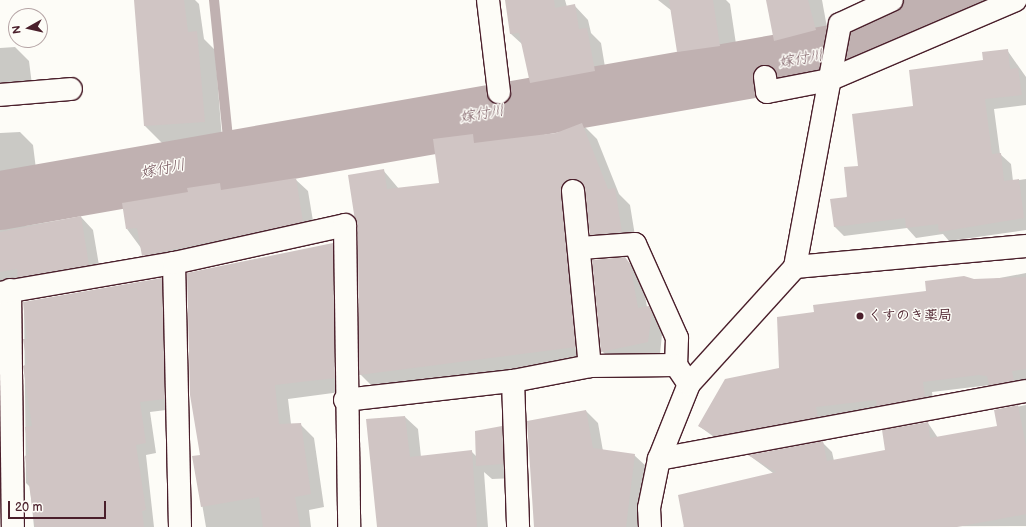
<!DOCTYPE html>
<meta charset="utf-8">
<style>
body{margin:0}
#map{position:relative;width:1026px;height:527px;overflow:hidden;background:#fdfcf7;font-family:"Balsamiq Sans","Klee One",sans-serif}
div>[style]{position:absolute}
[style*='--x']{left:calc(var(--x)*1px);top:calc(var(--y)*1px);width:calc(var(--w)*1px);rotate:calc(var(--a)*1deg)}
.shadow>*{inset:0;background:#0003}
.stream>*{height:10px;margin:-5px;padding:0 5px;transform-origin:5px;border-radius:5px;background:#c0b1b1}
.river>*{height:59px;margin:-29.5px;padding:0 29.5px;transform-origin:29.5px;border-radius:29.5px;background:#c0b1b1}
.building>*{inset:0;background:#d0c5c4}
.roads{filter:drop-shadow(1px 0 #4a1f2b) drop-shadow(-1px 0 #4a1f2b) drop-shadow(0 1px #4a1f2b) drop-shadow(0 -1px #4a1f2b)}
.minor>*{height:22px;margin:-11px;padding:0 11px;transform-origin:11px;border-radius:11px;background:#fdfcf7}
.dots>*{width:11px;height:11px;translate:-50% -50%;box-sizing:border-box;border:2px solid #fdfcf7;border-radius:50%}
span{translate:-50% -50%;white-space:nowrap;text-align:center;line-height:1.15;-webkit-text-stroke:3px #fdfcf7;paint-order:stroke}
.poi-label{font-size:14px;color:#4a1f2b;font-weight:700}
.left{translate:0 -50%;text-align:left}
.water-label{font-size:15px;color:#73525a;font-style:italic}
.north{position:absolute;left:8px;top:8px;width:40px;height:40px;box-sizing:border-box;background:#fdfcf7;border:1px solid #b5a4a5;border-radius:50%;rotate:262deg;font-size:11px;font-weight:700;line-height:16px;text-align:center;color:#4a1f2b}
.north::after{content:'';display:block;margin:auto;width:14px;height:18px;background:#4a1f2b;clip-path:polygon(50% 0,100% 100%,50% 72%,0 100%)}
.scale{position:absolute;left:8px;top:501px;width:98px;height:18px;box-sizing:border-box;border:2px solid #4a1f2b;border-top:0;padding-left:5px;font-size:12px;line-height:14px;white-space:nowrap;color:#4a1f2b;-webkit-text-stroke:3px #fdfcf7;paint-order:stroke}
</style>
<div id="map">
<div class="shadow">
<div style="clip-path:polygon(135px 0,195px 0,199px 4px,204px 39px,215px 50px,222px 139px,163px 144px,145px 126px)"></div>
<div style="clip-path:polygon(506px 0,565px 0,567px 7px,574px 5px,588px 20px,591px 33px,601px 43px,608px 85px,545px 97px,531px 83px,523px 45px,511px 34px)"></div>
<div style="clip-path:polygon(658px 0,726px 0,730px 4px,739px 64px,697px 71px,678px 52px,672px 11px)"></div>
<div style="clip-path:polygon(767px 0,822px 0,830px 44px,789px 54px,775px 40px)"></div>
<div style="clip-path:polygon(15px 47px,29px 61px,33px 93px,0 96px,0 48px)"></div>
<div style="clip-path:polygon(1007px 50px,1026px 77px,1026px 105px,994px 109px,1000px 154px,1011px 164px,1013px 181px,1026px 179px,1026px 230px,949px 241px,943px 234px,916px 238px,907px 228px,844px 236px,834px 226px,860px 166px,915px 107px,984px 61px)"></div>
<div style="clip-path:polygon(582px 124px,597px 139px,619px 194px,630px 205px,637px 248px,606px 250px,591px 234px,586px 195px,581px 197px,591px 362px,376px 390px,360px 374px,383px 170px,399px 189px,440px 184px,473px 135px,481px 143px,556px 134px)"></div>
<div style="clip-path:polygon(20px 132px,33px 145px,38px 185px,18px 188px,24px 226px,81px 217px,93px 230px,101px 277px,0 287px,0 133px)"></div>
<div style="clip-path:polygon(295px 179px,308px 191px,315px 233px,155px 267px,127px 229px,189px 193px,220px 184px,226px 191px)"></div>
<div style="clip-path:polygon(332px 244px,346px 258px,348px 391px,288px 399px,291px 424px,300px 424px,314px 438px,324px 507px,309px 510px,311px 527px,206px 527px,194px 457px,202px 456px)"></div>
<div style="clip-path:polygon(625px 258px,642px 278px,647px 307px,663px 325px,660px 354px,614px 363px,602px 351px)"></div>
<div style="clip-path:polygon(1026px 273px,1026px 389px,1000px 394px,990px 385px,932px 392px,934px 406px,825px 417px,827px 426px,725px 445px,699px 426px,780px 369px,815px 313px)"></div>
<div style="clip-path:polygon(161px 279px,172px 289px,174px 409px,150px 412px,156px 453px,146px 455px,154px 527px,34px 527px,30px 487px,26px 483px,24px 303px)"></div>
<div style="clip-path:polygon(0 327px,12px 499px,0 501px)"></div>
<div style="clip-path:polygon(1026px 405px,1026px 526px,683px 527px,773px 473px,750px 456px,822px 442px,832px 452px,834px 461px,886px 451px,928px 423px,938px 438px,998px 427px,995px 411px)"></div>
<div style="clip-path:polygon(586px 411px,598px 423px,603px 451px,634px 455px,647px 467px,640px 527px,535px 527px)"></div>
<div style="clip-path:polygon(405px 417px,418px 429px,421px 457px,471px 451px,477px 457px,502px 427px,516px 441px,517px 478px,492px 479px,484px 472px,488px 527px,378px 527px)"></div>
</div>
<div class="stream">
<div style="--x:214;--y:0;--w:158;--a:84.2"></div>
</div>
<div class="river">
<div style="--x:0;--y:200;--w:856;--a:-9.96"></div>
<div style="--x:843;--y:52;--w:123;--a:-25.1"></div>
</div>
<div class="building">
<div style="clip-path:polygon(134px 0,184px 0,188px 32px,197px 31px,205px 122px,144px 126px)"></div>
<div style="clip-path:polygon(505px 0,554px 0,555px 8px,575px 4px,579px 29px,587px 28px,595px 71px,530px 83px,519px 33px,510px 34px)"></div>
<div style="clip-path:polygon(669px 0,713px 0,720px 46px,677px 52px)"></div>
<div style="clip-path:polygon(766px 0,808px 0,816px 30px,774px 41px)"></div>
<div style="clip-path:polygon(1008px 49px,1010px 69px,1018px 68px,1022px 95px,985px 99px,992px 154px,1001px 153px,1004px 181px,1019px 179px,1024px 218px,939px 232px,938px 224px,906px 228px,905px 218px,834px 227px,830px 199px,847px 197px,844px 167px,858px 166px,852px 114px,913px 106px,909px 70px,983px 60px,982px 52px)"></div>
<div style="clip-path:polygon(582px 123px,608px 189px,615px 188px,622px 232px,590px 235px,583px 184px,572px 179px,565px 181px,561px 192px,576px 347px,359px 375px,358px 240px,348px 175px,384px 169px,387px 189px,439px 183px,433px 139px,473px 134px,474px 143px,556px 133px)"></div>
<div style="clip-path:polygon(296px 178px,303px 222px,142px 256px,137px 228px,126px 229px,122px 203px,188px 192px,187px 188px,220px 183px,221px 190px)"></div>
<div style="clip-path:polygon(81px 216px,89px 265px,18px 277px,17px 269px,0 272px,0 232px)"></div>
<div style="clip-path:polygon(333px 243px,335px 378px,275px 385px,279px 424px,301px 423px,311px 494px,295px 497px,300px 527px,263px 527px,259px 497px,201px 507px,192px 456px,200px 455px,190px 395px,187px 273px)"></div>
<div style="clip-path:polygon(625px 257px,630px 264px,638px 308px,649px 306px,652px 312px,648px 342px,601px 352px,592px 260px)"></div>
<div style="clip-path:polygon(964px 276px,974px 279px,1026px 277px,1026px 369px,1012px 371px,1014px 381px,989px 385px,987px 376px,979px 375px,923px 382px,925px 397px,877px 406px,876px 400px,816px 407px,818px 417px,715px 436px,698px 426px,725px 379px,779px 368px,777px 317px,814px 312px,813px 305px,926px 291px,925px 281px)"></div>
<div style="clip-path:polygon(162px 278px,165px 399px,140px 402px,146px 443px,136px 445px,146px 510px,142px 511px,144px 527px,35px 527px,25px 456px,29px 454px,25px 427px,32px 426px,23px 366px,27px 364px,23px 339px,27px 339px,23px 302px)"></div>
<div style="clip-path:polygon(1018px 405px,1026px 446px,1026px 514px,957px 527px,684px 527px,678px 495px,776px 472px,748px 455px,823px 441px,827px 461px,885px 450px,882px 430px,928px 422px,930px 438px,997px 426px,994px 410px)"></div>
<div style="clip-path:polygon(586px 410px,593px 448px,635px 454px,626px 527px,534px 527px,527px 421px)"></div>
<div style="clip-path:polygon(405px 416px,410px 457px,472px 450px,477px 527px,377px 527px,366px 419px)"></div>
<div style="clip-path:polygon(502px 426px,503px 464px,476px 466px,475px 431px)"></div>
</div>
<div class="roads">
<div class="minor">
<div style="--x:488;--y:0;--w:93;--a:83.2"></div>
<div style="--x:765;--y:77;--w:15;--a:82"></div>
<div style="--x:767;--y:92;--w:63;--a:-11"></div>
<div style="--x:829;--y:80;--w:203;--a:-23.2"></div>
<div style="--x:0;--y:95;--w:71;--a:-4.8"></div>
<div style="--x:573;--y:191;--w:176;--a:84.5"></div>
<div style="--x:581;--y:248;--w:54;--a:-4.2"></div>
<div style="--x:635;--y:244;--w:103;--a:65.9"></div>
<div style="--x:677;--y:338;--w:27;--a:92"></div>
<div style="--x:174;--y:263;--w:264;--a:88.7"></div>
<div style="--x:795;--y:267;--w:232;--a:-5.2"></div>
<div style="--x:10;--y:290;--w:237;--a:89.3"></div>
<div style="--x:0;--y:293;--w:177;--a:-9.8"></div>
<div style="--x:174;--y:263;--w:175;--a:-12.5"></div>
<div style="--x:345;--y:225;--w:302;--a:89.2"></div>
<div style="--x:513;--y:381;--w:146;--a:88"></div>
<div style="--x:345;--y:400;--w:169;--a:-6.5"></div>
<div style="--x:513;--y:381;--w:78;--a:-11"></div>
<div style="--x:590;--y:366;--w:86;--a:-0.7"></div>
<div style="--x:676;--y:365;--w:23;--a:56"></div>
<div style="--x:659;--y:459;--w:373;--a:-10.5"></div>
<div style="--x:650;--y:527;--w:19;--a:-93"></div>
<div style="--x:649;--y:508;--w:50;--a:-78.5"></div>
<div style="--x:659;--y:459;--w:81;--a:-68.2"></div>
<div style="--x:689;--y:384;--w:158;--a:-47.8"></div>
<div style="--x:795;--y:267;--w:247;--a:-79.5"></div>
<div style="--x:840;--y:24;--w:57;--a:-24.8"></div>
</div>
</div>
<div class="dots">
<div style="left:860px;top:316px;background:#4a1f2b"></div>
</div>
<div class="poi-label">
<span class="left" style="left:868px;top:316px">くすのき薬局</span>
</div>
<div class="water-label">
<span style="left:801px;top:59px;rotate:-10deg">嫁付川</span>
<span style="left:482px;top:114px;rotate:-10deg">嫁付川</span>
<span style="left:163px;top:169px;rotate:-11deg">嫁付川</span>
</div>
<div class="north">N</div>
<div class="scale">20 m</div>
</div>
